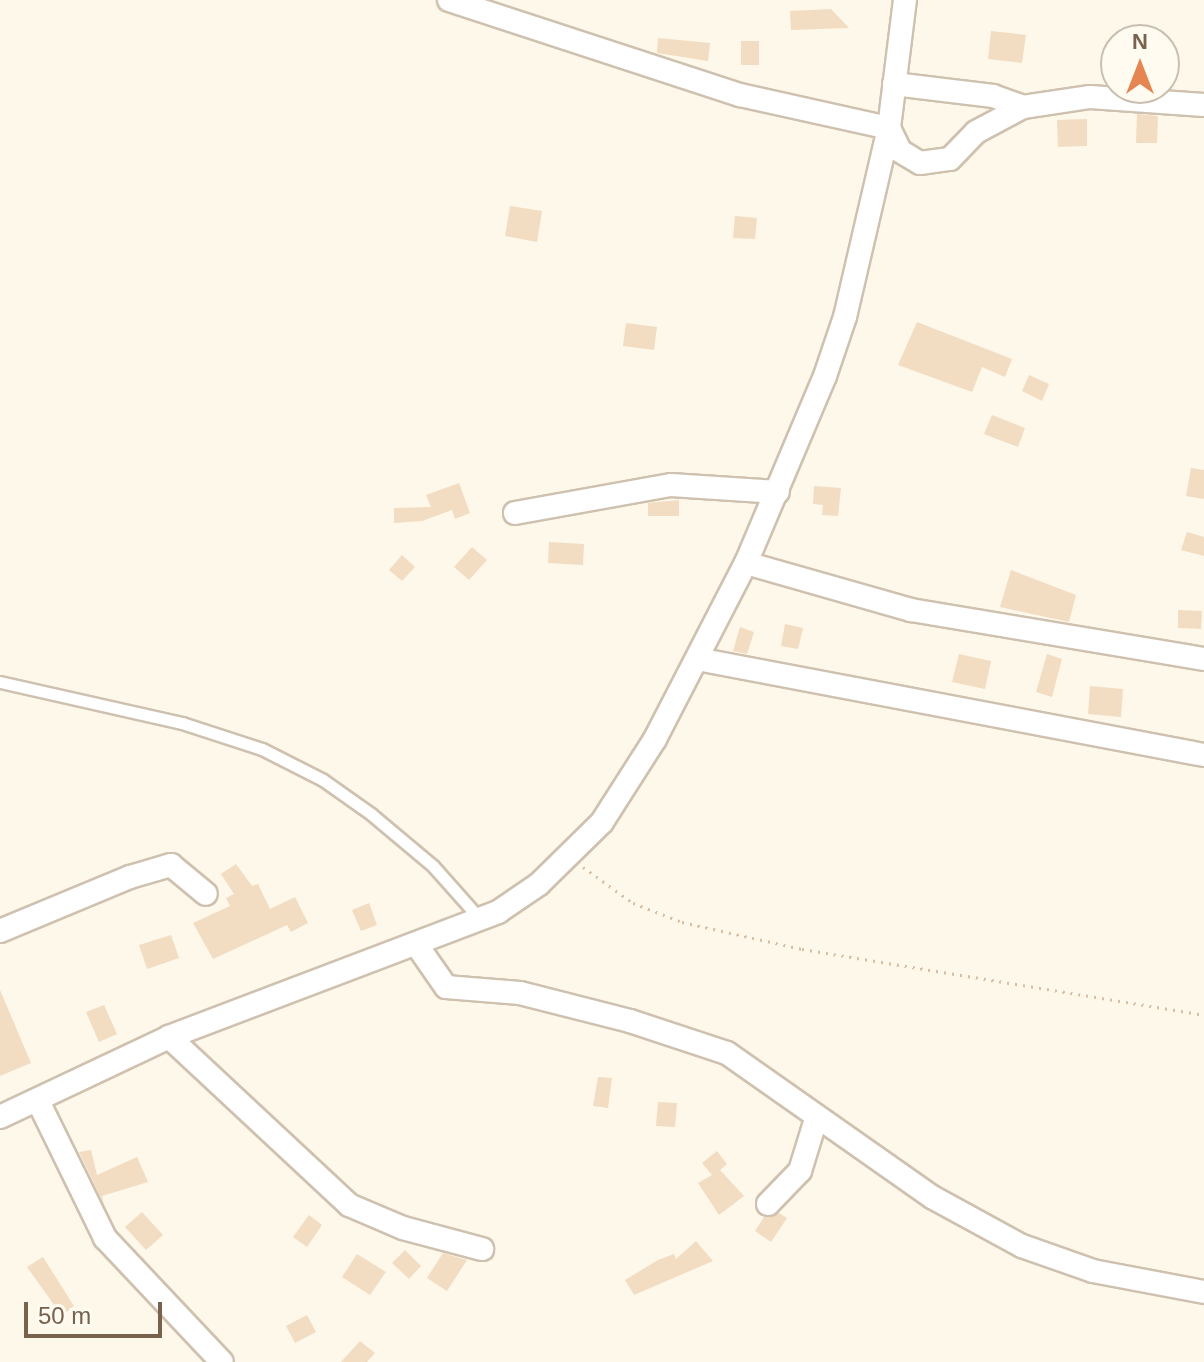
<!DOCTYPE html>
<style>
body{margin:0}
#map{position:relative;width:1204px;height:1362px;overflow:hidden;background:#fdf8ea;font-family:Arial,sans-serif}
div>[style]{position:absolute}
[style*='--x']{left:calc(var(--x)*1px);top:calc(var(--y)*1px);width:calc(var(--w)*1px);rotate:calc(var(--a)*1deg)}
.building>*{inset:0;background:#f2dcc2}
.path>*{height:3px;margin-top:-1.5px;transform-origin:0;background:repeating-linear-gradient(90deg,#d8bfa4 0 2px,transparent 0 8px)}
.roads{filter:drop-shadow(2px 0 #cfc1af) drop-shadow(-2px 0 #cfc1af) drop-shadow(0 2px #cfc1af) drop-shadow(0 -2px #cfc1af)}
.service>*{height:11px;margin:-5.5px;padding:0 5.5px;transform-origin:5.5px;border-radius:5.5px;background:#fff}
.minor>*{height:22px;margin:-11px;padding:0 11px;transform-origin:11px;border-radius:11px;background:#fff}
span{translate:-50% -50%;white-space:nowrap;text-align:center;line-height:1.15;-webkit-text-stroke:6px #fffbf1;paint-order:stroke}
.north{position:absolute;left:1100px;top:24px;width:80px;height:80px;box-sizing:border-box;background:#fffbf1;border:2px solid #c9beaf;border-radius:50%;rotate:0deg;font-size:22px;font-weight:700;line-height:32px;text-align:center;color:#78624d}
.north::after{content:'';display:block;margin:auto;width:28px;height:36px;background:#e58551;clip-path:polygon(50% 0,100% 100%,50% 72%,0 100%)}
.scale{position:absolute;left:24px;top:1302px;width:138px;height:36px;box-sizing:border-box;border:4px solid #78624d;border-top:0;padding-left:10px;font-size:24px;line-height:28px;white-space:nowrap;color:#78624d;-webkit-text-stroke:6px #fffbf1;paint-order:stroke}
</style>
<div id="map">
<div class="building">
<div style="clip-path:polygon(831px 9px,849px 28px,791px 30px,790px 11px)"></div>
<div style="clip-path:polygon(991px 31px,1026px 35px,1022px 63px,988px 59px)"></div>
<div style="clip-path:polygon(658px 38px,710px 43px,708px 61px,657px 53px)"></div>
<div style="clip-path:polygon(741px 41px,759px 41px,759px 65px,741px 65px)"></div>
<div style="clip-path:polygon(1137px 114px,1158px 116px,1157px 143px,1136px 143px)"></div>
<div style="clip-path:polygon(1087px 119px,1087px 146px,1058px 147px,1057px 120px)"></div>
<div style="clip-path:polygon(510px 206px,542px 211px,537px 242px,505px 236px)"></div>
<div style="clip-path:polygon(735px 216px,757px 218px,755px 239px,733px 238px)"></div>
<div style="clip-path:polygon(917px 322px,1012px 359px,1005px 377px,982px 367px,972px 392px,898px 365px)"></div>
<div style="clip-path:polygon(626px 323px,657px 327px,654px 350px,623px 346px)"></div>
<div style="clip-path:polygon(1029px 375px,1049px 384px,1042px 401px,1022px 391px)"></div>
<div style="clip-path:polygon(992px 415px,1025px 428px,1018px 447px,984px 434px)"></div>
<div style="clip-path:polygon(1191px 468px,1204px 470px,1204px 499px,1186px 496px)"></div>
<div style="clip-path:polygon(459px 483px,470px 513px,455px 519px,452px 510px,422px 521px,394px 523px,394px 508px,431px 507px,426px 495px)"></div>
<div style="clip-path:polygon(814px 486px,841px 488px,838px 516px,822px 515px,823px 505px,813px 504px)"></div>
<div style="clip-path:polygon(679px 500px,679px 516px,648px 516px,648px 503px)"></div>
<div style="clip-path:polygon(1187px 532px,1204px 537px,1204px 556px,1181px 550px)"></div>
<div style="clip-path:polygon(549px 542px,584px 544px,583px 565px,548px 563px)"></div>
<div style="clip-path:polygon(472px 547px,487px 560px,469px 580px,454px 567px)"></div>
<div style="clip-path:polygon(402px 555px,415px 567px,402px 581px,389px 570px)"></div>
<div style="clip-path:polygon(1011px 570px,1076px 595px,1069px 622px,1000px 607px)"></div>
<div style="clip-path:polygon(1178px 610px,1202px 611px,1201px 629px,1178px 628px)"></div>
<div style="clip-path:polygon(785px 624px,803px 628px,798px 649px,781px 646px)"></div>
<div style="clip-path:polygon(740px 627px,754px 632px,747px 654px,733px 651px)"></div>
<div style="clip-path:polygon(959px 654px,991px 661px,985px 689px,952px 682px)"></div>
<div style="clip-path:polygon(1047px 654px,1062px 659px,1052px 697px,1036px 692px)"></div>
<div style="clip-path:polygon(1090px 686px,1123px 689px,1121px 717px,1088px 714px)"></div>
<div style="clip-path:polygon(236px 864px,252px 886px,258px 884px,270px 909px,295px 897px,308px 923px,291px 932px,287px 925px,213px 959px,193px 923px,230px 906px,226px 898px,234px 894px,221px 874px)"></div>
<div style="clip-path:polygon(369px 903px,377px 925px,361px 931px,352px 910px)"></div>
<div style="clip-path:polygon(171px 935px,179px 958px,147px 969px,139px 945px)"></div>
<div style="clip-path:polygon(0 990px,31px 1063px,0 1076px)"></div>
<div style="clip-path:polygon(104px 1005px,117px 1034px,99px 1042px,86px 1012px)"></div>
<div style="clip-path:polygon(598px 1077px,612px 1078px,608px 1108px,593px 1106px)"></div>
<div style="clip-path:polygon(658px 1102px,677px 1103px,675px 1127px,656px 1126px)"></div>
<div style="clip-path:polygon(91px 1150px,97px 1175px,137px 1157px,148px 1182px,102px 1196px,104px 1204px,79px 1152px)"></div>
<div style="clip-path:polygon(717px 1151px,727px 1164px,720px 1170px,744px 1196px,719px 1215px,698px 1183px,712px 1175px,702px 1163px)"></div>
<div style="clip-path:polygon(142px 1212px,163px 1235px,146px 1250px,125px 1227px)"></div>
<div style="clip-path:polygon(779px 1213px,787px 1218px,771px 1242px,755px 1231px,764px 1217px)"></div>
<div style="clip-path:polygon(309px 1215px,322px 1225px,307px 1247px,293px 1237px)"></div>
<div style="clip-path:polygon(696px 1241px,713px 1261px,634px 1295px,625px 1280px,658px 1260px,674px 1254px,676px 1259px)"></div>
<div style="clip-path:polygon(405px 1250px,421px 1266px,409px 1279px,392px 1263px)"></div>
<div style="clip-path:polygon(443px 1253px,467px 1260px,447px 1291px,427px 1278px)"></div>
<div style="clip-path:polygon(357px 1254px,386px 1272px,370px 1295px,342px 1277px)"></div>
<div style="clip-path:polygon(43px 1257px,74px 1306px,62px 1316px,27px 1267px)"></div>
<div style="clip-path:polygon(307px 1315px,316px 1332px,295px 1343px,286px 1326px)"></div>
<div style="clip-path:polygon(360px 1341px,375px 1353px,367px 1362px,341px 1362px)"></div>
</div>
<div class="path">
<div style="--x:583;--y:867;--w:62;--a:35.8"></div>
<div style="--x:633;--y:903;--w:53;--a:21.2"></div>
<div style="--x:682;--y:922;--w:123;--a:12.7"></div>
<div style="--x:802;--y:949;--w:407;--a:9.3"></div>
</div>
<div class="roads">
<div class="service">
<div style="--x:0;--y:682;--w:187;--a:12.7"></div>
<div style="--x:182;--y:723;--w:84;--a:18"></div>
<div style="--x:262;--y:749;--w:68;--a:26.9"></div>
<div style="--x:323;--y:780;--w:59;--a:35.3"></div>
<div style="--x:371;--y:814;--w:81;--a:40"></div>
<div style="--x:433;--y:866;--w:71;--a:48.4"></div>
</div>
<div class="minor">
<div style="--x:449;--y:0;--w:306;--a:18.1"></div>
<div style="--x:740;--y:95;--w:153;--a:12.5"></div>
<div style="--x:889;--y:128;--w:25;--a:64"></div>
<div style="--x:900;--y:151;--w:23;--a:31"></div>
<div style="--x:920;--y:163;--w:30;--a:-8"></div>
<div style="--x:950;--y:159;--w:37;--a:-46"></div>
<div style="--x:976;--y:132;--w:53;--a:-28"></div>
<div style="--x:1023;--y:107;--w:68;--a:-8.5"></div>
<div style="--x:1090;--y:97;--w:114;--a:4"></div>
<div style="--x:894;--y:84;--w:100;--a:6.9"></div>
<div style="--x:993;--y:96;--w:32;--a:20"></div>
<div style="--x:515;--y:513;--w:158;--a:-10.2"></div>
<div style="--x:671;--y:485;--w:107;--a:3.7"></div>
<div style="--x:746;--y:563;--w:172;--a:15.9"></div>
<div style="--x:911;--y:610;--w:297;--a:9.5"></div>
<div style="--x:697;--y:659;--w:516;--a:10.72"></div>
<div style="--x:0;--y:931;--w:141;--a:-22.6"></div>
<div style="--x:130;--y:877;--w:43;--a:-16.3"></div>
<div style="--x:171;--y:865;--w:45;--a:39.6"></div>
<div style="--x:416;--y:944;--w:52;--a:55.1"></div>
<div style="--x:446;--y:987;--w:74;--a:4.6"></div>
<div style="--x:520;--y:993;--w:114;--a:14.3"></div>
<div style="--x:630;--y:1021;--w:102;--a:18.3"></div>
<div style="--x:727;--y:1053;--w:251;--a:35.1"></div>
<div style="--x:932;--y:1197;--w:102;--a:28.6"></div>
<div style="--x:1022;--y:1246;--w:75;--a:19.4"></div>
<div style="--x:1093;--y:1271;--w:113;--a:10.7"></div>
<div style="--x:169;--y:1037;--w:246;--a:43"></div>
<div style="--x:349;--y:1205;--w:59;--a:23.1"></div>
<div style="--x:403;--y:1228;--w:82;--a:14.9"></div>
<div style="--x:38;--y:1101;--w:153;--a:63.9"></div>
<div style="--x:105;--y:1238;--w:170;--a:46.7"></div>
<div style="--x:0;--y:1117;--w:187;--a:-25.3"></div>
<div style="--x:169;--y:1037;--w:352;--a:-20.8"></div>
<div style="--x:498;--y:912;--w:50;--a:-34.3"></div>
<div style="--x:539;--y:884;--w:88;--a:-44.5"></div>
<div style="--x:602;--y:822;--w:98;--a:-57.4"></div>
<div style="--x:655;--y:739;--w:198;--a:-62.7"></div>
<div style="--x:746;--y:563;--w:203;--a:-67.1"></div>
<div style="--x:825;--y:376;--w:62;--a:-71.3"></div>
<div style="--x:845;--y:317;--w:194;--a:-76.9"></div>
<div style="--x:889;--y:128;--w:129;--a:-82.9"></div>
<div style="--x:768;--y:1204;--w:46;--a:-45.9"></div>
<div style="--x:800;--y:1171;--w:54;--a:-72.9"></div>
</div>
</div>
<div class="north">N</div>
<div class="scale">50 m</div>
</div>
